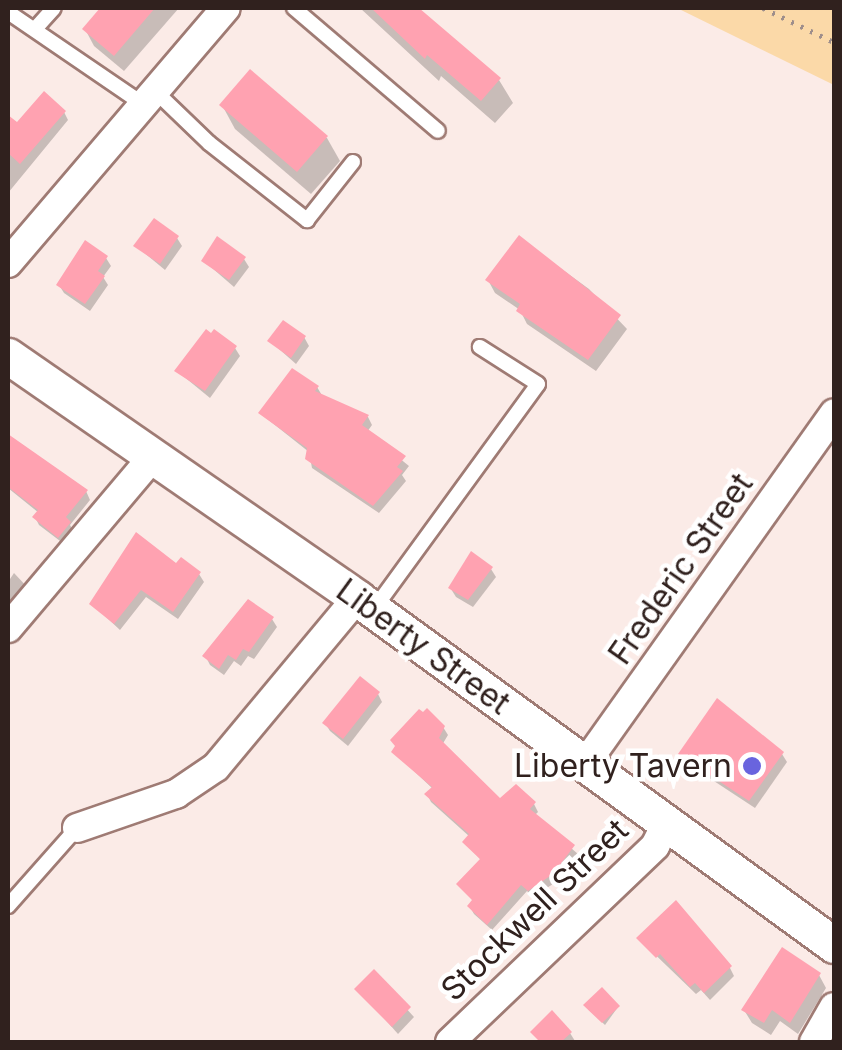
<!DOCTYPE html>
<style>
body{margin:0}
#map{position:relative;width:842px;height:1050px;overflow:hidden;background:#fbebe7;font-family:Inter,sans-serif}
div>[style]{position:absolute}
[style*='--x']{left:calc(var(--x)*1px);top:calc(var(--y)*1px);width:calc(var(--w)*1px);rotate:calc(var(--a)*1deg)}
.green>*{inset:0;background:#fbd9a8}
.shadow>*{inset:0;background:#0003}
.building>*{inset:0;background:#ffa2b1}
.path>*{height:5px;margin-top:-2.5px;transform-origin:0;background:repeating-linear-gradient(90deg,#9e8e8b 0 2.5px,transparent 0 10.5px)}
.roads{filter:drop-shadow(2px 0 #9f7b74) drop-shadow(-2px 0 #9f7b74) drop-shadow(0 2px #9f7b74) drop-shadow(0 -2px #9f7b74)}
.service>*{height:14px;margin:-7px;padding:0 7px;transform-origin:7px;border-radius:7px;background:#fff}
.minor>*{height:28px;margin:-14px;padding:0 14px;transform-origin:14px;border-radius:14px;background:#fff}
.tertiary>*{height:35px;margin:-17.5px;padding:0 17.5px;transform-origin:17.5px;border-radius:17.5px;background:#fff}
.dots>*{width:28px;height:28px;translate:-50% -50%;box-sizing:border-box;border:5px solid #fff;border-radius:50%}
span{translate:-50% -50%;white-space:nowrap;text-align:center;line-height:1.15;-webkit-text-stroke:9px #fff;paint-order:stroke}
.street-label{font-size:32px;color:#30211e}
.poi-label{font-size:32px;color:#30211e}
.right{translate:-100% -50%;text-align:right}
.frame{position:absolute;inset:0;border:10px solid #30211e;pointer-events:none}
</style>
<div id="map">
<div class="green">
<div style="clip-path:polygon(677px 8px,834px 8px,834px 85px)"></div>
</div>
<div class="shadow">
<div style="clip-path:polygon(103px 8px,179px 8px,124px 71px,94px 46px,85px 29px)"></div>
<div style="clip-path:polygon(360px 8px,415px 8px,499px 80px,513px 103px,495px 123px,441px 76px,439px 81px)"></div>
<div style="clip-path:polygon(222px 105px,327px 138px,340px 161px,311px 194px,235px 129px)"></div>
<div style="clip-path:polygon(64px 112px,68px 120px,8px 193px,8px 128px,12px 122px,17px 126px)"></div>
<div style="clip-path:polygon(177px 238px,182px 246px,165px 270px,136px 246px)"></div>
<div style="clip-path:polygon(519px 238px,589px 289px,627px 329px,596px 371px,527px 324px,520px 310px,495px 293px,488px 280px)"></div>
<div style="clip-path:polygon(106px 258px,111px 266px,103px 277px,108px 285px,90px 311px,64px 293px,59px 285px)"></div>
<div style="clip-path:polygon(244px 259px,249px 267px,234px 287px,204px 261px)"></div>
<div style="clip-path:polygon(304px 337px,309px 346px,296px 364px,270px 341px)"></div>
<div style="clip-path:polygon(235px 348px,240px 356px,210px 398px,177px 371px)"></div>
<div style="clip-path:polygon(317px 387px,323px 397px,368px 417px,372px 425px,367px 432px,409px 466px,402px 475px,406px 481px,379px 513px,312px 468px,309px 452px,261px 414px)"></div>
<div style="clip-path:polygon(8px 437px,86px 491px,90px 500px,70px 525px,74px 532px,64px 544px,39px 525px,35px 517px,39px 513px,8px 488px)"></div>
<div style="clip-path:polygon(177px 567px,199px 574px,204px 582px,178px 619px,146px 597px,120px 630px,92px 604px)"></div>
<div style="clip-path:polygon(491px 569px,496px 577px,473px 607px,456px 597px,451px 589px)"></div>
<div style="clip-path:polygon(14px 573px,29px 589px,12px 609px,8px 606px,8px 582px)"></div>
<div style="clip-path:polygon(272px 619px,277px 627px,254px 659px,248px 656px,241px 666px,234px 661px,224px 675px,210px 665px,206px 657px)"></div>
<div style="clip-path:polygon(378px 694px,382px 702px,348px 746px,330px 731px,325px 723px)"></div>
<div style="clip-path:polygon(443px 727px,448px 735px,442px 745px,500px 801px,534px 804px,538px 812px,534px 816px,578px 854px,556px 882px,533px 897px,527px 891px,492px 930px,474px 914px,470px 907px,474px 902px,460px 885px,482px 861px,465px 843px,470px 837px,431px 802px,427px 794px,433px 789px,394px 752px)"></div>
<div style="clip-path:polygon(680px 754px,782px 754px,787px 762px,755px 808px,685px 762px)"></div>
<div style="clip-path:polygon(639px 939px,730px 968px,734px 976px,710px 1000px,701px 990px,696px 994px)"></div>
<div style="clip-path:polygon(374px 973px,414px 1017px,398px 1034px,358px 989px)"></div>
<div style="clip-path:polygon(819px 975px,826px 988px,798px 1034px,780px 1021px,771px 1035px,752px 1023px,744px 1010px)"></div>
<div style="clip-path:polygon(618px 1007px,605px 1025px,588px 1009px)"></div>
<div style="clip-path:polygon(533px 1032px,570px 1033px,575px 1041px,540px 1042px)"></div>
</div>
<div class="building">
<div style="clip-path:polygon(100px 8px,155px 8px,114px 56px,82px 29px)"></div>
<div style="clip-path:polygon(371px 8px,419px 8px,501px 78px,481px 101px,427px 55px,425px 59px)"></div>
<div style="clip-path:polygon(250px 69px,328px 136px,297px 172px,219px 105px)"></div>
<div style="clip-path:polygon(44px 91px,66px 111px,20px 164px,8px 153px,8px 115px,17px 122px)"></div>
<div style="clip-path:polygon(154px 218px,179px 236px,160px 264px,133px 246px)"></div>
<div style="clip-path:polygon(519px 235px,621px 315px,588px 360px,516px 311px,520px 304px,485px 280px)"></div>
<div style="clip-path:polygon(217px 236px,246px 257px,229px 280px,201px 261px)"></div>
<div style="clip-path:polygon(85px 240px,108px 256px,98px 271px,105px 276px,85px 304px,56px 285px)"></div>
<div style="clip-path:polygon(283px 320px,306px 336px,291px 358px,267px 341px)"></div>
<div style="clip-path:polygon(206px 329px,211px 333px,214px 329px,237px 346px,205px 391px,174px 371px)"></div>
<div style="clip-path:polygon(292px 368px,319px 386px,315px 391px,369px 415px,362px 425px,406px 456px,397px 467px,403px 471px,373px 506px,305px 459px,307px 448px,258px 413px)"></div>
<div style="clip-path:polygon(8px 434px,88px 490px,66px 517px,71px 522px,58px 538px,32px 517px,38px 510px,8px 487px)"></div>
<div style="clip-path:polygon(136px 532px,176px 563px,181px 557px,201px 572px,173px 612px,141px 590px,114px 624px,89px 604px)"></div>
<div style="clip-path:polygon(471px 551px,493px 567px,468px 600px,448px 588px)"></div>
<div style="clip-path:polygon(248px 599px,274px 617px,249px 652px,243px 649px,236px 660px,228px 655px,219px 669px,202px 656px)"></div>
<div style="clip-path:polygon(360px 676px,380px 692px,343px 739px,322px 723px)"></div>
<div style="clip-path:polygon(717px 698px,784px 752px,749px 801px,678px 754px)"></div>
<div style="clip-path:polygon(427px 708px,445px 726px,439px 738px,500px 798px,516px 784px,536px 802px,530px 809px,575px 845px,553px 874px,528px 891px,521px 885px,487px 925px,467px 906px,472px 900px,456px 884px,480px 859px,462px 842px,469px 834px,424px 794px,432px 787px,391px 752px,395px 746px,390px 740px,419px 709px,423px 712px)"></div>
<div style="clip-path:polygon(676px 900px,732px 966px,704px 993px,695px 983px,690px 987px,660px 954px,656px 958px,636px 938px)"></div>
<div style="clip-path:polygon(782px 947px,821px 973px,790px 1023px,772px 1010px,764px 1023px,741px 1010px)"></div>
<div style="clip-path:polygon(374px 969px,411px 1007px,392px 1027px,354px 989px)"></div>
<div style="clip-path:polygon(602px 987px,620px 1006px,602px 1023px,583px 1005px)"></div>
<div style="clip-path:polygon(552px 1010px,572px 1032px,561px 1042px,540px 1042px,530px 1032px)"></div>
</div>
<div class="path">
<div style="--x:763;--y:8;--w:79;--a:25.6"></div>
</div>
<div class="roads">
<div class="service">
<div style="--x:294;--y:8;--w:189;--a:40.5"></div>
<div style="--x:8;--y:12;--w:163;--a:34.3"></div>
<div style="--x:35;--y:29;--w:28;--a:-48"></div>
<div style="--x:155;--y:91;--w:75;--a:43.9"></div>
<div style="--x:209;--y:143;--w:125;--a:38.2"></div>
<div style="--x:307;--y:220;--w:74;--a:-51.6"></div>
<div style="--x:374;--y:609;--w:278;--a:-53.9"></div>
<div style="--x:538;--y:384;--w:69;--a:-147.5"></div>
<div style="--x:8;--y:906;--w:104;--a:-48.5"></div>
</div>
<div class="minor">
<div style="--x:8;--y:263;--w:335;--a:-49.5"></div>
<div style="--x:8;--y:628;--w:226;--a:-49.8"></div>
<div style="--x:585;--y:764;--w:430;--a:-54.6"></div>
<div style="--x:77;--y:828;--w:105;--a:-19"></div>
<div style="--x:176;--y:794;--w:48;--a:-34"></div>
<div style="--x:216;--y:767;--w:220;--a:-50.2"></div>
<div style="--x:450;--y:1042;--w:284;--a:-43.7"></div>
<div style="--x:655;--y:846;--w:25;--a:-63"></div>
<div style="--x:814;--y:1042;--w:40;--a:-60.3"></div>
</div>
<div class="tertiary">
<div style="--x:8;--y:356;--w:425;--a:34.7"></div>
<div style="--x:357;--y:598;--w:590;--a:36.03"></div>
</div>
</div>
<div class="dots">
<div style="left:752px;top:766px;background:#6964de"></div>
</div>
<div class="street-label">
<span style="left:681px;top:569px;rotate:-55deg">Frederic Street</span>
<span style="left:423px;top:647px;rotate:36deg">Liberty Street</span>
<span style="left:535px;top:910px;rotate:-44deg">Stockwell Street</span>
</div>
<div class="poi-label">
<span class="right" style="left:732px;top:766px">Liberty Tavern</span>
</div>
<div class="frame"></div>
</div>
